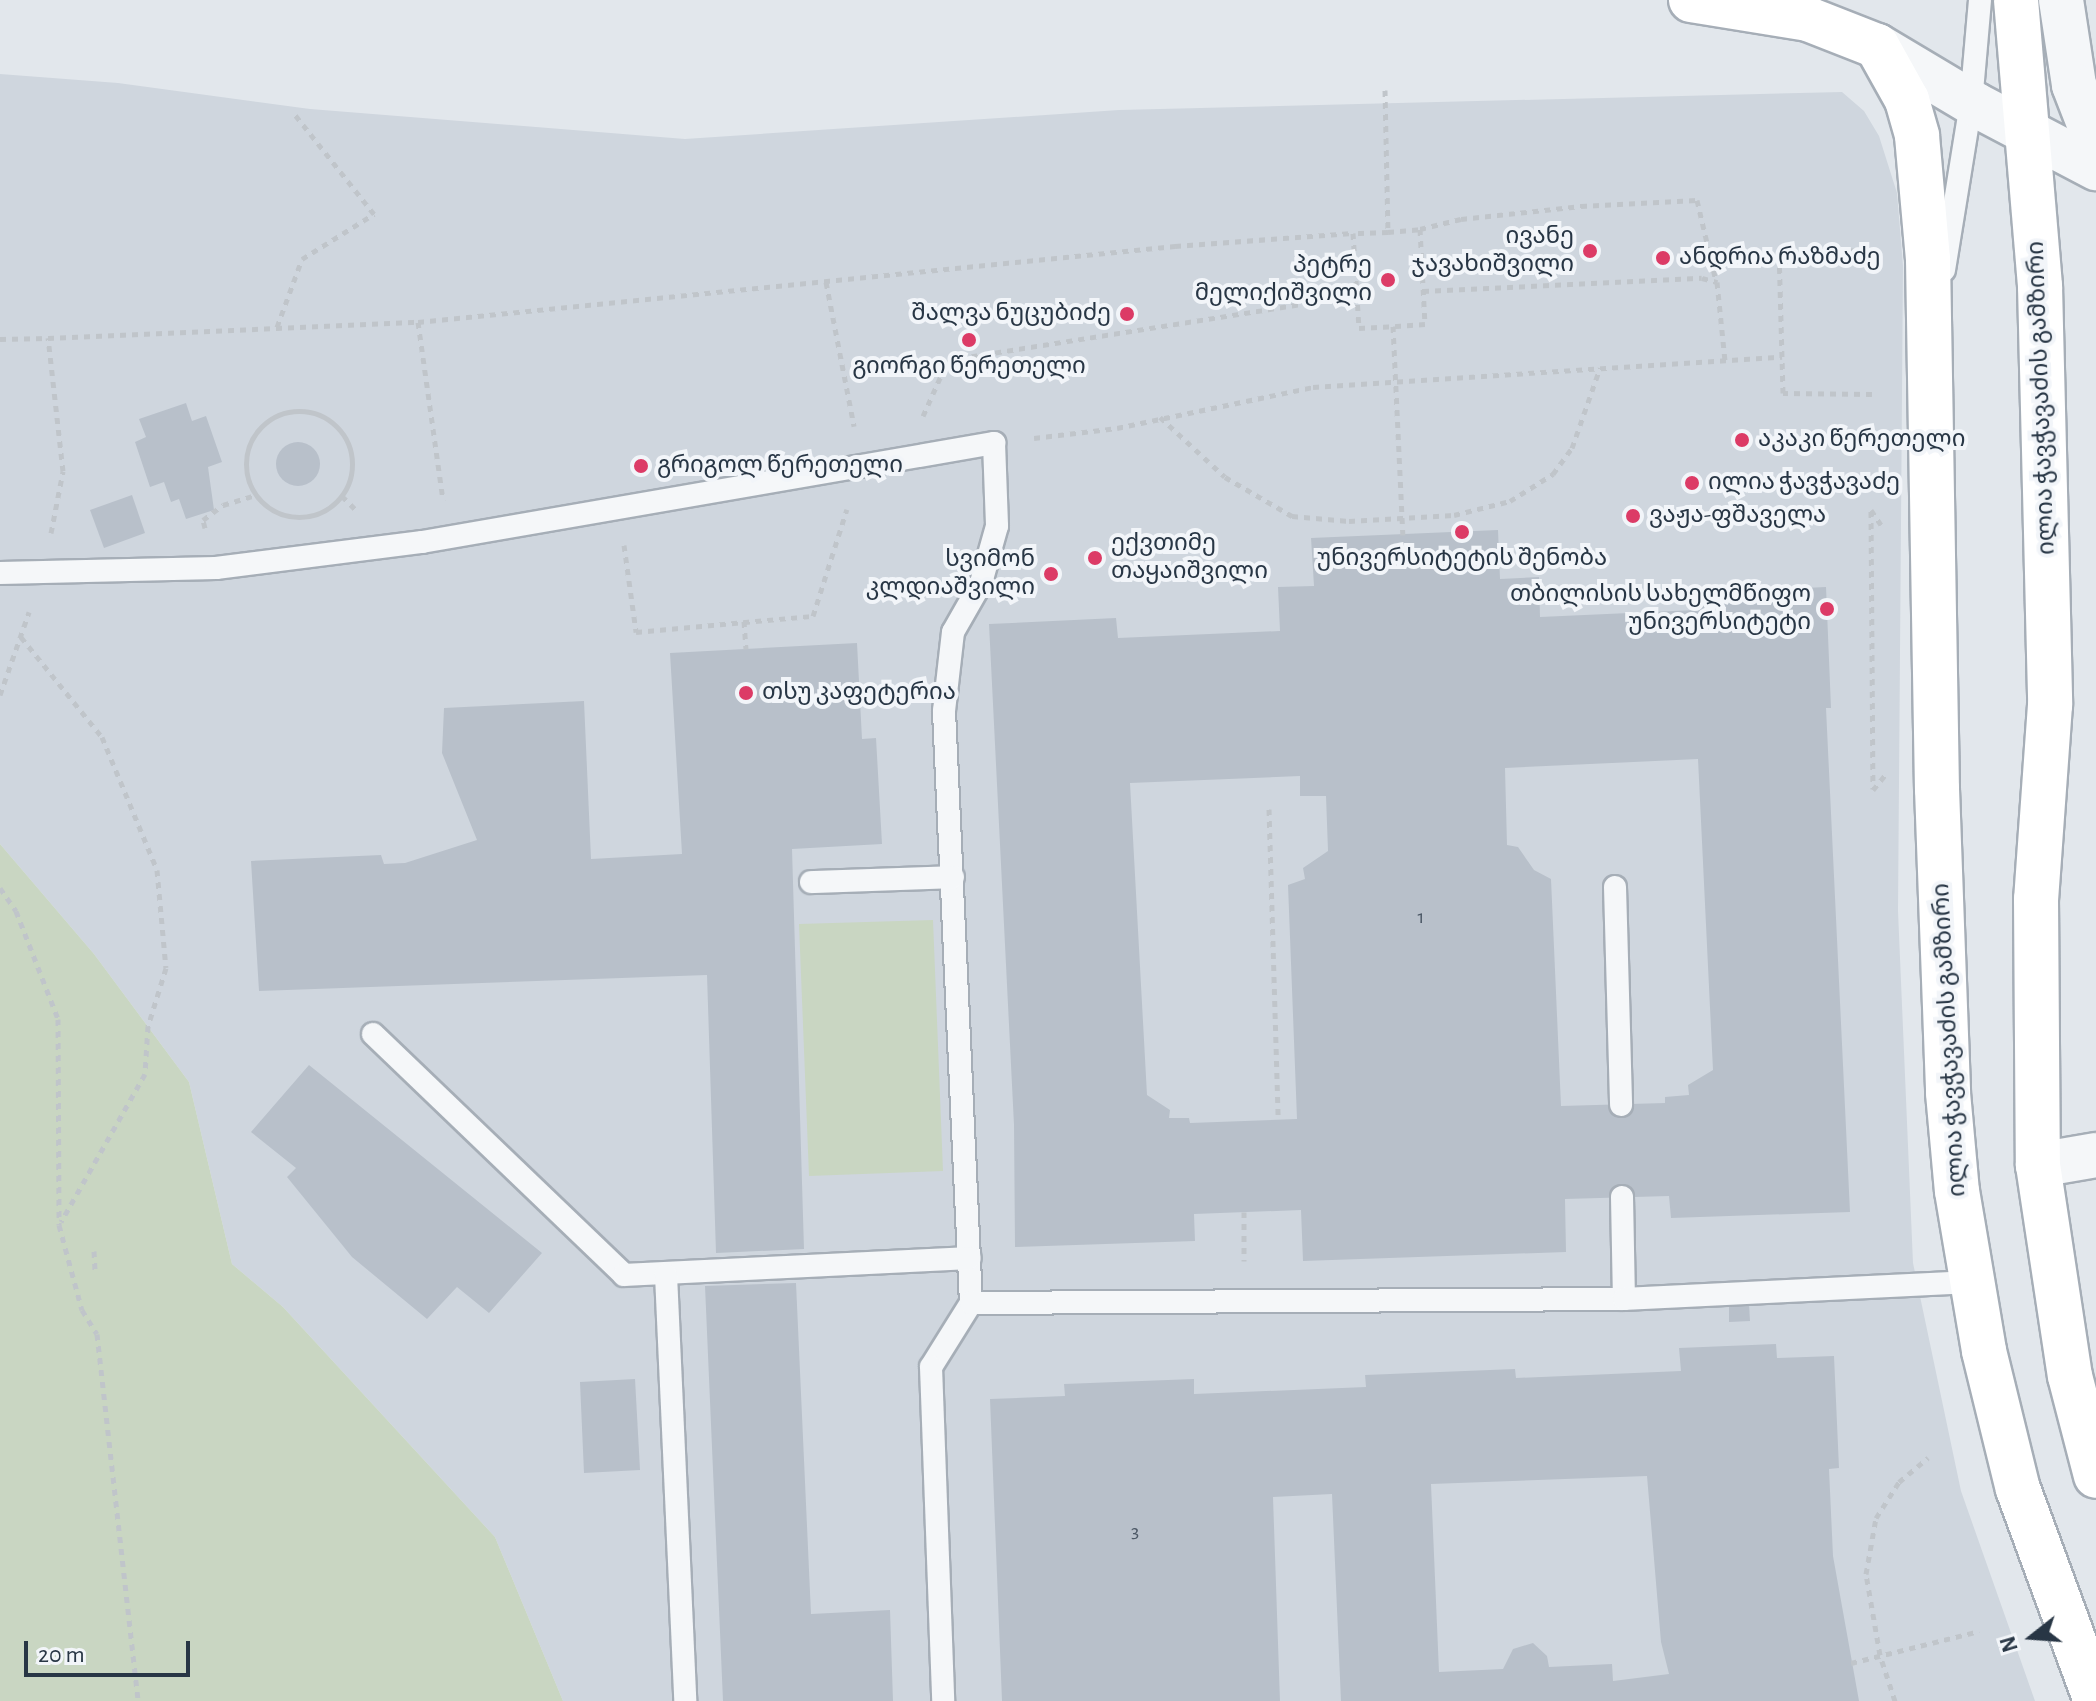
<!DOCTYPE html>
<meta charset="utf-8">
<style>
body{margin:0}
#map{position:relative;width:2096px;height:1701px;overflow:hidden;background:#e2e7ec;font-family:"Alegreya Sans","Noto Sans Georgian",sans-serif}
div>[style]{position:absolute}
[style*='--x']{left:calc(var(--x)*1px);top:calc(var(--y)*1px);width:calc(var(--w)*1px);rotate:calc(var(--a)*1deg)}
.built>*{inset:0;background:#cfd6de}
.green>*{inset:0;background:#c9d6c2}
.building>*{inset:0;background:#b8c0ca}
.round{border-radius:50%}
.path>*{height:5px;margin-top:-2.5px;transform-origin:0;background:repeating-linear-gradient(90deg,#c0c5ca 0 6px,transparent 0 12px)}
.path>.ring{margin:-2.5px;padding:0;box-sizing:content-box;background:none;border:5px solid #c0c5ca;border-radius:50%}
.roads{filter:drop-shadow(2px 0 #a6aeb7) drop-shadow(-2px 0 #a6aeb7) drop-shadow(0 2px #a6aeb7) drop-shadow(0 -2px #a6aeb7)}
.service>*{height:22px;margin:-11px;padding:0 11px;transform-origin:11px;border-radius:11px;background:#f5f7f9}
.minor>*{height:44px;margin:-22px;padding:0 22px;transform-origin:22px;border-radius:22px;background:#f5f7f9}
.tertiary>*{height:44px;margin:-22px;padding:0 22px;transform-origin:22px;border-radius:22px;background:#f5f7f9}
.secondary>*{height:44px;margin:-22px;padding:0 22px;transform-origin:22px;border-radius:22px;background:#fff}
.dots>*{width:22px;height:22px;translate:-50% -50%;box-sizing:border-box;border:4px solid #f2f5f9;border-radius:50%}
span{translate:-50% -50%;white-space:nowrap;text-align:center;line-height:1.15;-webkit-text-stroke:8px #f2f5f9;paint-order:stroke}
.number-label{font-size:20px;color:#4c5866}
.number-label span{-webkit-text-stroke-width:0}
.poi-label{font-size:24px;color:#283645}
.right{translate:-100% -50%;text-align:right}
.left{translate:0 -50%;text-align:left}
.street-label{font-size:24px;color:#283645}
.north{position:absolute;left:1992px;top:1597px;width:80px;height:80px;-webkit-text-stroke:6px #f2f5f9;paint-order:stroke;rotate:253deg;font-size:22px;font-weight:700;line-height:32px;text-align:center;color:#283645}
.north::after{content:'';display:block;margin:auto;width:28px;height:36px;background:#283645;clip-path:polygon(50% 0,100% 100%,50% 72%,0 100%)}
.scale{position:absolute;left:24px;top:1641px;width:166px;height:36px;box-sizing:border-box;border:4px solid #283645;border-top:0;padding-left:10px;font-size:24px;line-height:28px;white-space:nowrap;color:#283645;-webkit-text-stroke:6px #f2f5f9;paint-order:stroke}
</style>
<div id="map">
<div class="built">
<div style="clip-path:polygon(0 74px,118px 83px,310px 109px,685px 139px,1119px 110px,1842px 92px,1864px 111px,1879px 136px,1897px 193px,1903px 266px,1898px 911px,1913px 1263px,1961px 1491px,2035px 1701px,563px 1701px,495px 1537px,283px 1307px,232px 1264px,189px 1082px,94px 954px,0 844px)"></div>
</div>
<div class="green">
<div style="clip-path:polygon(0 844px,94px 954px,189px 1082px,232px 1264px,283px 1307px,495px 1537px,563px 1701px,0 1701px)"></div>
<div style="clip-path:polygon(933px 920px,943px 1171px,809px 1176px,799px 924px)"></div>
</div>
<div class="building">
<div style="clip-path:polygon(186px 403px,192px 421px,206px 416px,222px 462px,208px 467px,214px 510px,186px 519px,179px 499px,171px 502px,164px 482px,150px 487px,135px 442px,146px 437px,139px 419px)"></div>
<div class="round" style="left:276px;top:442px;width:44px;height:44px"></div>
<div style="clip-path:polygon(132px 495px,145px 533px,104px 548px,90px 510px)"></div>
<div style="clip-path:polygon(evenodd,1498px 530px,1500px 579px,1539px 577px,1540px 617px,1696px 610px,1695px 593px,1826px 587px,1831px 708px,1826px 708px,1850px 1212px,1671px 1218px,1669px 1196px,1565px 1199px,1566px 1252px,1303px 1261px,1301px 1210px,1194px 1214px,1195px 1241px,1015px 1247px,1014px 1125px,989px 624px,1116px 618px,1118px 638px,1280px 631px,1278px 587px,1314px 586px,1311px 538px,1498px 530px,1698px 759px,1713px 1070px,1688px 1085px,1689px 1095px,1665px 1097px,1665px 1103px,1561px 1106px,1551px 879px,1534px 870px,1518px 847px,1507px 845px,1505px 768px,1698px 759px,1498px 530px,1300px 776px,1300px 796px,1326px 796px,1328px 851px,1303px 868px,1305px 879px,1288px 885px,1297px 1119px,1190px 1123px,1189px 1118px,1169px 1118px,1170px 1110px,1147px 1095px,1130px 783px,1300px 776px)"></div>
<div style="clip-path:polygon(857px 643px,862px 739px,876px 738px,882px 844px,792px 849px,804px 1249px,716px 1253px,707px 975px,259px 991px,251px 861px,381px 855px,384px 864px,405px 863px,477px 840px,442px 753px,444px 708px,584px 701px,591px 859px,682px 854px,670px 653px)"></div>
<div style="clip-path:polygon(309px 1065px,542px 1253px,489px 1313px,457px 1287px,427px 1319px,352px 1257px,287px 1177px,296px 1168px,251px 1132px)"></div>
<div style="clip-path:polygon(796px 1283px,811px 1614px,890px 1610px,893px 1701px,723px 1701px,705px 1286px)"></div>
<div style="clip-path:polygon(1729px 1304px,1749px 1304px,1750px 1321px,1729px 1322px)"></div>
<div style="clip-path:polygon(evenodd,1776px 1344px,1777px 1358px,1834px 1356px,1839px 1468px,1829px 1469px,1833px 1556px,1859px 1701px,1341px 1701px,1332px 1494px,1273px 1497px,1280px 1701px,1002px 1701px,990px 1399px,1065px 1396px,1064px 1384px,1194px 1379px,1194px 1394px,1366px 1387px,1365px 1375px,1515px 1369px,1516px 1378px,1681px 1371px,1679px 1348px,1776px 1344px,1647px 1476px,1661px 1642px,1669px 1674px,1613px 1681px,1612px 1664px,1549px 1667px,1547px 1656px,1533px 1643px,1513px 1649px,1503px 1669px,1439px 1672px,1431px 1484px,1647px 1476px)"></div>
<div style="clip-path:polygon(635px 1379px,640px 1470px,584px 1473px,580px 1382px)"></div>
</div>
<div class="path">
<div style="--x:1385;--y:90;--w:142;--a:88.8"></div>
<div style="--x:1388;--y:232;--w:32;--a:-5"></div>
<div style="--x:1420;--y:229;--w:95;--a:87"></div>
<div style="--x:1425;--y:324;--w:32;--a:176"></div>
<div style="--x:1393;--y:326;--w:209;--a:87.3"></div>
<div style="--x:1420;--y:229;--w:42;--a:-13.7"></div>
<div style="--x:1461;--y:219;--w:121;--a:-6.2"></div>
<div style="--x:1581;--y:206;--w:116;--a:-3"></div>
<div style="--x:1697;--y:200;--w:83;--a:76.8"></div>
<div style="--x:1388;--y:232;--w:35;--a:178"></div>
<div style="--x:1353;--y:233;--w:95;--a:86.4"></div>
<div style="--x:1359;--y:328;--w:34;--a:-3"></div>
<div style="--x:826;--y:282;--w:147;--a:79"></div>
<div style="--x:1423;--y:291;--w:279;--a:-2.7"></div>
<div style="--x:1702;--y:278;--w:16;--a:15"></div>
<div style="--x:1717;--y:282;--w:79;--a:84.2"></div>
<div style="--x:418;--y:322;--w:180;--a:82"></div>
<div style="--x:277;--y:327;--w:72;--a:-69.8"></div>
<div style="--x:302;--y:259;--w:85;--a:-32"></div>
<div style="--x:374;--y:214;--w:130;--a:-128.5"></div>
<div style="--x:0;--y:339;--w:48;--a:-1.2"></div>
<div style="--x:1872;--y:394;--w:89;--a:-179.4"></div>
<div style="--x:1783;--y:393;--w:141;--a:-91.6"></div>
<div style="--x:1779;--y:252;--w:94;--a:-1.2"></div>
<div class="ring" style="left:246px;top:411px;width:101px;height:101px"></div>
<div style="--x:923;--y:416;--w:61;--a:-65.9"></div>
<div style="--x:948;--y:360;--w:414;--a:-9"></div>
<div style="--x:1160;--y:417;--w:88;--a:42.7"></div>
<div style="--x:1225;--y:477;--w:78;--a:30.2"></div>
<div style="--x:1292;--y:516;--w:57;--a:5"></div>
<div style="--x:1349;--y:521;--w:105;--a:-3.3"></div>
<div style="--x:1454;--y:515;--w:58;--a:-14"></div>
<div style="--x:1510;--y:501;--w:51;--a:-32.1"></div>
<div style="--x:1553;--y:474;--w:32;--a:-54"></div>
<div style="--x:1572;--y:448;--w:85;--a:-70.7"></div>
<div style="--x:1034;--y:438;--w:84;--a:-6.9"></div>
<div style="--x:1117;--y:428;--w:200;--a:-11.8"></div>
<div style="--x:1313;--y:387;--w:470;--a:-3.7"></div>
<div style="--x:342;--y:496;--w:20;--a:45"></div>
<div style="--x:1871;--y:510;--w:18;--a:56"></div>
<div style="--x:1871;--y:511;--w:278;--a:89.6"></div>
<div style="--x:205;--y:528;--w:8;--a:-104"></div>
<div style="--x:203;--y:520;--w:25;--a:-37"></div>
<div style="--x:223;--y:505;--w:34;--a:-17"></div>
<div style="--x:51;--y:533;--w:63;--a:-79"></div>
<div style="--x:63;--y:471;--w:134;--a:-96.4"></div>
<div style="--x:48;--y:338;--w:370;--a:-2.5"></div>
<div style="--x:418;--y:322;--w:761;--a:-5.73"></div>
<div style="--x:1175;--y:246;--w:178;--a:-4.2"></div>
<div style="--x:624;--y:545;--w:88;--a:82.1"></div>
<div style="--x:636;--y:632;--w:178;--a:-5.2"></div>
<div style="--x:813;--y:616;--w:112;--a:-72.4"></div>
<div style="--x:744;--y:621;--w:28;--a:86"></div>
<div style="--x:21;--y:637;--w:129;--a:51"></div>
<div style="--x:102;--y:737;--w:144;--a:67.5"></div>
<div style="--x:157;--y:870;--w:98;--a:84.8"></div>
<div style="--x:166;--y:968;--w:61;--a:107.2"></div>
<div style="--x:148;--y:1026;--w:48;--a:93.6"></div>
<div style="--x:145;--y:1074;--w:170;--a:119.6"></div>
<div style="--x:0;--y:695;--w:88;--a:-70.7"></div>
<div style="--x:1873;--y:790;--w:21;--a:-51"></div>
<div style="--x:1269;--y:809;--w:311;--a:88.3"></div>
<div style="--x:0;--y:888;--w:28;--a:55"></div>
<div style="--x:16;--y:911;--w:116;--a:68.7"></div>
<div style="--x:58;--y:1019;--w:206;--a:89.7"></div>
<div style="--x:59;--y:1225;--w:88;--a:74.9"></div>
<div style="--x:82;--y:1310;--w:28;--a:58"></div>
<div style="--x:97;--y:1334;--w:369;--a:83.6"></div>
<div style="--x:1244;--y:1212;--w:49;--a:90"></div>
<div style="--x:94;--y:1251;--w:22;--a:87"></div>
<div style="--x:1851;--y:1663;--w:132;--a:-14"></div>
<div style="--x:1895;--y:1701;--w:48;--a:-108.1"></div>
<div style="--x:1880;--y:1655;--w:82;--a:-99.8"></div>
<div style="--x:1866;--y:1574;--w:57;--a:-79.9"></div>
<div style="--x:1876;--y:1518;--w:43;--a:-57.4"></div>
<div style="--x:1899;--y:1482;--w:38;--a:-40"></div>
</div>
<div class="roads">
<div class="service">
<div style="--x:1944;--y:270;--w:169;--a:-80.8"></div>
<div style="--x:1971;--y:103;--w:103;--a:-85"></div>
<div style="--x:0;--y:573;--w:216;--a:-1.3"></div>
<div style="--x:216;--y:568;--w:208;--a:-7.2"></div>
<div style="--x:422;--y:542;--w:581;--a:-9.82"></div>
<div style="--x:994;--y:443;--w:83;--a:87.9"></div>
<div style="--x:997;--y:526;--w:59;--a:105.7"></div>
<div style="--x:981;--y:583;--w:56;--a:119.7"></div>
<div style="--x:953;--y:632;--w:80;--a:96.5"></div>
<div style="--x:944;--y:711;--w:593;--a:87.39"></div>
<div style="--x:971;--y:1303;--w:75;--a:122"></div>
<div style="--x:931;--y:1367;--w:334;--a:87.9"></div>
<div style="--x:811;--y:882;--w:142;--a:-2"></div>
<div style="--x:1615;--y:887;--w:218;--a:88.4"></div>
<div style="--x:373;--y:1034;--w:348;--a:43.8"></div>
<div style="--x:624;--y:1275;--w:346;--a:-2.8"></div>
<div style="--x:1622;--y:1197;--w:102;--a:88.9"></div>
<div style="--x:666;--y:1275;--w:426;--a:87.4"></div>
<div style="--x:971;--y:1303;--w:653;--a:-0.35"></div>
<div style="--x:1624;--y:1299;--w:347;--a:-2.8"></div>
</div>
<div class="minor">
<div style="--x:2038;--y:1165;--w:59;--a:-9.8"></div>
</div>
<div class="tertiary">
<div style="--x:2061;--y:0;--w:86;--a:81.3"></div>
<div style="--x:2074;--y:85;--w:61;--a:68.9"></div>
<div style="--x:1877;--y:46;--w:115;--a:30.8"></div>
<div style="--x:1976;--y:105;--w:136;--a:27.7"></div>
</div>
<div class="secondary">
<div style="--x:1691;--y:0;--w:119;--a:9.2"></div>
<div style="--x:1808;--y:19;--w:74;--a:21.4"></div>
<div style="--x:1877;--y:46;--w:62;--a:60.9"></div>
<div style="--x:1907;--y:100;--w:37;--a:74"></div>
<div style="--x:1917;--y:136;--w:123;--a:84.9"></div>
<div style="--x:1928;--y:259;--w:530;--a:89.03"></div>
<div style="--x:1937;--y:789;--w:304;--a:87.9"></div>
<div style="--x:1948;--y:1093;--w:98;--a:84.8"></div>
<div style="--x:1957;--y:1191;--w:162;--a:80.4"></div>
<div style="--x:1984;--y:1351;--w:142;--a:76.2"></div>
<div style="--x:2018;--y:1489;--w:226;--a:69.8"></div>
<div style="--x:2016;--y:0;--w:287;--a:85.2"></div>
<div style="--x:2040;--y:286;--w:419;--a:88.6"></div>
<div style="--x:2050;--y:705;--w:195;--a:94.1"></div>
<div style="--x:2036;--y:899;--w:266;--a:89.6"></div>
<div style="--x:2038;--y:1165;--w:213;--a:81.4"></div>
<div style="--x:2070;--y:1376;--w:103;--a:75.4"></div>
</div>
</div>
<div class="dots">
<div style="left:1590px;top:251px;background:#dc3b66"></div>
<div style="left:1663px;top:258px;background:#dc3b66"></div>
<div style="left:1388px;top:280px;background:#dc3b66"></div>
<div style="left:1127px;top:314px;background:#dc3b66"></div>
<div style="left:969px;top:340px;background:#dc3b66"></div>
<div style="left:1742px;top:440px;background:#dc3b66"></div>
<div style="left:641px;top:466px;background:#dc3b66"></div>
<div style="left:1692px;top:483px;background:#dc3b66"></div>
<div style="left:1633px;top:516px;background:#dc3b66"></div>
<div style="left:1462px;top:532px;background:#dc3b66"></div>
<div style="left:1095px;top:558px;background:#dc3b66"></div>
<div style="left:1051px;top:574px;background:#dc3b66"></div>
<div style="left:1827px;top:609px;background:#dc3b66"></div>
<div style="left:746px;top:693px;background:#dc3b66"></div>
</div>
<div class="number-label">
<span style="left:1421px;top:917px">1</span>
<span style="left:1135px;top:1531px">3</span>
</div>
<div class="poi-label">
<span class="right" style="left:1574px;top:251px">ივანე<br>ჯავახიშვილი</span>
<span class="left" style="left:1679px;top:258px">ანდრია რაზმაძე</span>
<span class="right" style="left:1372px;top:280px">პეტრე<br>მელიქიშვილი</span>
<span class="right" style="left:1111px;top:314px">შალვა ნუცუბიძე</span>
<span style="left:969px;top:367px">გიორგი წერეთელი</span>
<span class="left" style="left:1758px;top:440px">აკაკი წერეთელი</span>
<span class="left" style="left:657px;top:466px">გრიგოლ წერეთელი</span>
<span class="left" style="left:1708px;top:483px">ილია ჭავჭავაძე</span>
<span class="left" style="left:1649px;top:516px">ვაჟა-ფშაველა</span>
<span class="left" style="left:1111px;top:558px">ექვთიმე<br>თაყაიშვილი</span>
<span style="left:1462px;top:559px">უნივერსიტეტის შენობა</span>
<span class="right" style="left:1035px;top:574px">სვიმონ<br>კლდიაშვილი</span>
<span class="right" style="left:1811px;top:609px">თბილისის სახელმწიფო<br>უნივერსიტეტი</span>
<span class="left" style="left:762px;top:693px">თსუ კაფეტერია</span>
</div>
<div class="street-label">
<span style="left:2042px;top:398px;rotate:-92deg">ილია ჭავჭავაძის გამზირი</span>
<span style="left:1950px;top:1040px;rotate:-93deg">ილია ჭავჭავაძის გამზირი</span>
</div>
<div class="north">N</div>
<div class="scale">20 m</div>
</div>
